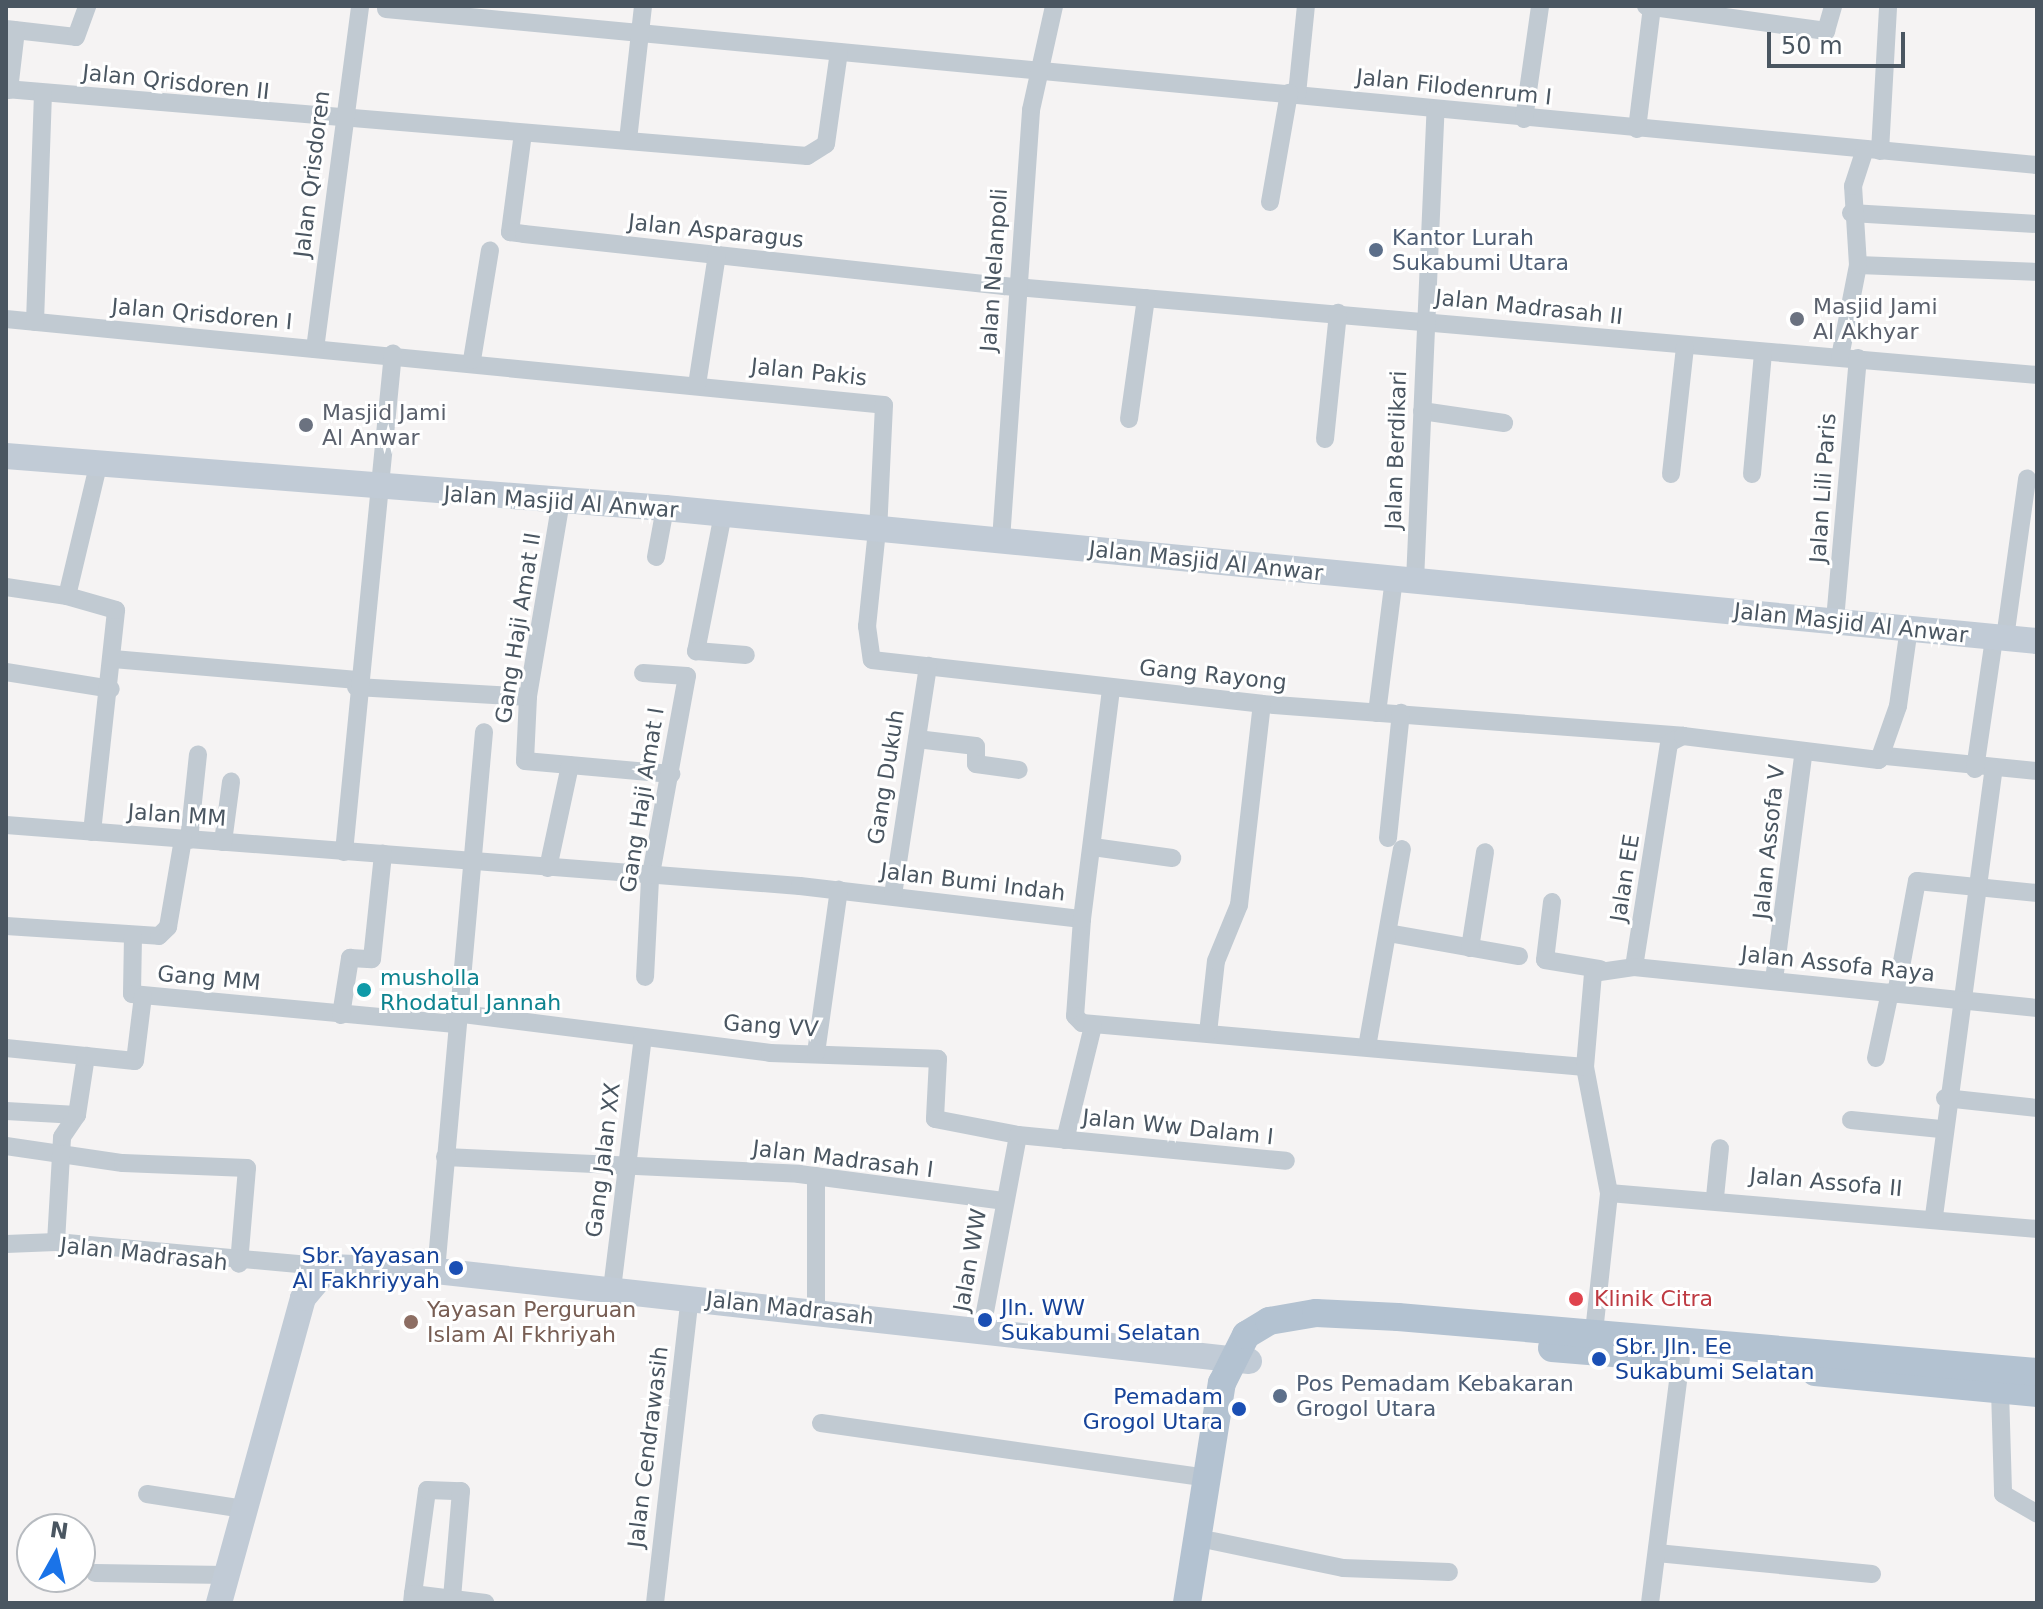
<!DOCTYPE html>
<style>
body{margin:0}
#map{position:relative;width:2043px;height:1609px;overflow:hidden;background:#f5f3f3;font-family:"DejaVu Sans",sans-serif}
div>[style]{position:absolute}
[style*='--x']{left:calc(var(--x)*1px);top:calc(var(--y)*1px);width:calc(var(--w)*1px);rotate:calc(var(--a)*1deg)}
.street>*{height:18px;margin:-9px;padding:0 9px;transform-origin:9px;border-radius:9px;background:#c1cad2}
.secondary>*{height:26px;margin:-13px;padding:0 13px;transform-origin:13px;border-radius:13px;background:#c1cbd6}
.primary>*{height:28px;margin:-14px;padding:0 14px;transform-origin:14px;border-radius:14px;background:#b3c2d1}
.dots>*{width:22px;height:22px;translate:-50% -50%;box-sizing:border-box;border:4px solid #fff;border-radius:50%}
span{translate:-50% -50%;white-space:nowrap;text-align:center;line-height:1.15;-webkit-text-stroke:6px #fff;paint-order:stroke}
.street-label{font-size:22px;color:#4a5661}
.service-label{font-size:22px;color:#4e5e75}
.left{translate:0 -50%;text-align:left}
.worship-label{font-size:22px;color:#5b616d}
.culture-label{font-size:22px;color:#0d838f}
.transit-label{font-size:22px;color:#164399}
.right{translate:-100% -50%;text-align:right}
.health-label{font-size:22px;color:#be3a42}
.education-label{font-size:22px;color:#785e54}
.frame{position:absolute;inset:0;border:8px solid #4a5661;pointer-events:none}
.north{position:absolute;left:16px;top:1513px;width:80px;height:80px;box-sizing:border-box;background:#fff;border:2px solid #b7bbc0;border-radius:50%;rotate:8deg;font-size:22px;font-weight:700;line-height:32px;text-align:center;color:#4a5661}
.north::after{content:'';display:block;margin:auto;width:28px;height:36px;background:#1a73e8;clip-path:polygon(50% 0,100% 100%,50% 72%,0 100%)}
.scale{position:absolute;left:1767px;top:32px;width:138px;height:36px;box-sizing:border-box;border:4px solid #4a5661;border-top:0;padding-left:10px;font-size:24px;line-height:28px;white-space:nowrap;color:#4a5661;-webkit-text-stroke:6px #fff;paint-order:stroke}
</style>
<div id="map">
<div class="street">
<div style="--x:1646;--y:6;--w:182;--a:7.9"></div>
<div style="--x:1826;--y:31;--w:26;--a:-74"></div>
<div style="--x:386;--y:9;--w:1658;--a:5.4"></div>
<div style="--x:6;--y:29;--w:70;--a:6.5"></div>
<div style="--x:76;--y:37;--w:33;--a:-70"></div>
<div style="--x:6;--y:89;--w:804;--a:4.78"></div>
<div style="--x:807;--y:156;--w:22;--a:-32"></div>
<div style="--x:826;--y:144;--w:93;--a:-82"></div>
<div style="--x:9;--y:90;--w:60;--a:-83.3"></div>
<div style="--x:1297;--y:94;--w:88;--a:-84.2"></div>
<div style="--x:1524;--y:119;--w:114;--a:-81.9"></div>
<div style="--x:1637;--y:129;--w:123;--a:-83"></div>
<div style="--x:523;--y:133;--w:100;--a:97.5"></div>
<div style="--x:510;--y:232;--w:14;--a:8"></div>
<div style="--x:524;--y:234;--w:483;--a:6.2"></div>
<div style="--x:1004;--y:286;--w:1037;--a:4.92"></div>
<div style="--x:628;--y:140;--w:135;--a:-83.6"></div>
<div style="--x:1880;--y:151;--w:145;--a:-86.8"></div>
<div style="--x:1270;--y:202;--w:111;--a:-80.1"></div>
<div style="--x:1851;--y:213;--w:186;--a:3.4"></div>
<div style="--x:1858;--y:265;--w:179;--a:2.2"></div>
<div style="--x:6;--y:319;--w:882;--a:5.59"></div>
<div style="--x:884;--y:405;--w:125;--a:92.7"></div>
<div style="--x:35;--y:322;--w:229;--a:-88"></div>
<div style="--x:315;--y:349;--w:346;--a:-82.5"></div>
<div style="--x:1840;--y:357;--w:94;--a:-78.9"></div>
<div style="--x:1858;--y:265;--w:79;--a:-93.6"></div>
<div style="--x:1853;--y:186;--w:39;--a:-72"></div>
<div style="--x:472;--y:360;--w:111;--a:-80.7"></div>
<div style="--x:697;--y:385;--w:132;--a:-81.3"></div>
<div style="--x:1422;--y:411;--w:83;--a:8.3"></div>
<div style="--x:1129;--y:419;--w:122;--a:-82"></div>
<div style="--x:1325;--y:439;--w:127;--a:-84.1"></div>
<div style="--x:1671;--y:474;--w:128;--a:-83.7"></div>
<div style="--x:1752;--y:474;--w:121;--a:-84.8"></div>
<div style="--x:561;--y:501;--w:199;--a:99.6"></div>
<div style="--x:528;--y:697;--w:64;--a:92.7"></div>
<div style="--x:525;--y:761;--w:147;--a:5.1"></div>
<div style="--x:723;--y:514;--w:140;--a:101.1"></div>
<div style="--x:696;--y:651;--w:50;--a:4.6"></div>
<div style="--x:877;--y:530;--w:97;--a:95.9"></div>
<div style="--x:867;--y:626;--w:34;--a:82"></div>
<div style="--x:872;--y:660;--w:392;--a:6.4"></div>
<div style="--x:1262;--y:704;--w:422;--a:4.3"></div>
<div style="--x:1001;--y:540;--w:431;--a:-86"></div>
<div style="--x:1031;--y:110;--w:107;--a:-77.5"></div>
<div style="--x:656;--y:557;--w:50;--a:-79.6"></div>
<div style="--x:1415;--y:581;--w:472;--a:-87.5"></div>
<div style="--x:6;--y:587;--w:62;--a:8.4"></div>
<div style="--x:1835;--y:620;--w:263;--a:-85"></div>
<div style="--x:2005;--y:638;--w:161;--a:-82.1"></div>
<div style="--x:113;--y:659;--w:245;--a:4.9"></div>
<div style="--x:6;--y:672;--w:106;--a:9.2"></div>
<div style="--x:643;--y:673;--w:44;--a:3.9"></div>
<div style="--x:687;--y:676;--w:206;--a:100.3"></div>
<div style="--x:650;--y:879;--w:98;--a:92.9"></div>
<div style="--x:356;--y:687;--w:172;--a:3.3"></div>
<div style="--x:1377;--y:713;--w:135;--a:-82.8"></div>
<div style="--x:917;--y:739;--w:59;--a:6.8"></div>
<div style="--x:976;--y:746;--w:18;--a:90"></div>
<div style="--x:976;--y:764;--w:43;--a:7.9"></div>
<div style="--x:1886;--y:756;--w:152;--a:5.7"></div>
<div style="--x:1975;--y:769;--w:132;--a:-81.7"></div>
<div style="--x:6;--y:825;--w:796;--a:4.39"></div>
<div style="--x:800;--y:886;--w:284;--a:6.7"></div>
<div style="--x:1082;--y:919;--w:97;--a:94.1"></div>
<div style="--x:1075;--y:1016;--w:10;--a:45"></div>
<div style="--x:1082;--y:1023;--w:505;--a:5"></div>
<div style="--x:92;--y:832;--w:223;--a:-83.8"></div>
<div style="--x:116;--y:610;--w:51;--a:-164.1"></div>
<div style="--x:67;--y:596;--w:138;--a:-76.6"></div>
<div style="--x:1388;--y:838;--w:126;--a:-84.1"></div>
<div style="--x:189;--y:840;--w:86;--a:-84"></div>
<div style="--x:223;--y:842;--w:61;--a:-82.4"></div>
<div style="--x:1093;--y:847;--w:80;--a:7.9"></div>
<div style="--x:344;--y:852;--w:501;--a:-84.39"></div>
<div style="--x:548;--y:868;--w:105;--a:-77.9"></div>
<div style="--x:893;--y:895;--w:232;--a:-81.3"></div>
<div style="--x:1552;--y:902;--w:58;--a:96.9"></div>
<div style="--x:1545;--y:960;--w:56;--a:9.3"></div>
<div style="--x:1082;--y:919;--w:232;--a:-82.8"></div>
<div style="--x:6;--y:926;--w:153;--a:3.7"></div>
<div style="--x:159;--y:936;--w:13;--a:-45"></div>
<div style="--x:168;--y:927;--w:89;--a:-80.3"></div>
<div style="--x:1388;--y:933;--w:133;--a:10"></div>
<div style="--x:133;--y:936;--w:58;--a:91"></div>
<div style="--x:132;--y:994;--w:322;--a:5.3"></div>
<div style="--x:1470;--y:948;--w:97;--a:-81.1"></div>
<div style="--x:1634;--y:967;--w:227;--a:-81.1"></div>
<div style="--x:1669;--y:743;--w:16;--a:-27"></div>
<div style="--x:1683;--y:736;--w:197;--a:7"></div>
<div style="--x:1879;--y:760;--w:57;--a:-70.6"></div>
<div style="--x:1898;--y:706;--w:79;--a:-82"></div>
<div style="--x:1774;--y:980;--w:226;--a:-82.6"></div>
<div style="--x:1896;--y:994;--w:115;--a:-79.5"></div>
<div style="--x:1917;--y:881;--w:121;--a:5.7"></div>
<div style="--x:455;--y:1013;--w:318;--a:7.2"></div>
<div style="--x:770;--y:1053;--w:168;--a:2"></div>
<div style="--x:938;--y:1059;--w:60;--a:92.9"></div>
<div style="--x:935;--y:1119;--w:85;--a:10.9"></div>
<div style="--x:341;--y:1015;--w:58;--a:-81"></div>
<div style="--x:350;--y:958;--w:22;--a:3"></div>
<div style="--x:372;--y:959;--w:106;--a:-84"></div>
<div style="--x:1208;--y:1033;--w:72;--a:-83.7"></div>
<div style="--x:1216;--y:961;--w:61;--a:-67.7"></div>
<div style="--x:1239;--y:905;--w:202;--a:-83.5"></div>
<div style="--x:1367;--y:1047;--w:201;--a:-80"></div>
<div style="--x:6;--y:1048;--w:80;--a:5.7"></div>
<div style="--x:816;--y:1053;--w:165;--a:-82"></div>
<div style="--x:1876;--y:1058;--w:67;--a:-78"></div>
<div style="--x:1945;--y:1098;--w:93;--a:6.2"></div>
<div style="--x:6;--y:1111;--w:71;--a:3.2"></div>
<div style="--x:1851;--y:1120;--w:90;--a:5.7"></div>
<div style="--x:1065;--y:1140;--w:117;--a:-76.2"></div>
<div style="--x:6;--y:1146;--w:118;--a:8.3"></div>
<div style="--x:123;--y:1163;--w:124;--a:2.3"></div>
<div style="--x:247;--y:1168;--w:96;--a:94.8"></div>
<div style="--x:445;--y:1157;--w:354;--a:2.7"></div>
<div style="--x:799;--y:1174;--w:208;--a:7.5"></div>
<div style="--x:816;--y:1176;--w:134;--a:90"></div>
<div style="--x:1609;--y:1193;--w:430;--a:4.8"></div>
<div style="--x:1715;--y:1197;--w:49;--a:-84.2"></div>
<div style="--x:1934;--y:1216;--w:451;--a:-82.4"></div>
<div style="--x:56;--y:1242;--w:105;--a:-86.7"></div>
<div style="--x:62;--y:1137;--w:27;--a:-56"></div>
<div style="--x:77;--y:1115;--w:60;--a:-81.3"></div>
<div style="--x:86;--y:1056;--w:49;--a:5.8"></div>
<div style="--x:135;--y:1061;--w:65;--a:-83"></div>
<div style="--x:6;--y:1244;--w:50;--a:-2.3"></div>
<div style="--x:56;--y:1242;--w:274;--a:5.2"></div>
<div style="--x:436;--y:1271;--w:541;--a:-84.91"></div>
<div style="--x:612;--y:1289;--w:253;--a:-83"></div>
<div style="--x:982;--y:1328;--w:196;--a:-79.4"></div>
<div style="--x:1018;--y:1135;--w:269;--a:5.5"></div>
<div style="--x:1594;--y:1332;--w:140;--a:-83.8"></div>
<div style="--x:1609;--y:1193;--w:128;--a:-100.8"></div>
<div style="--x:1585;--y:1067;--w:94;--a:-85.1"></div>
<div style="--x:1593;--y:973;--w:41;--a:-8.3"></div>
<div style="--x:1634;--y:967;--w:405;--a:5.8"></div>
<div style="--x:2000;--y:1390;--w:104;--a:88.3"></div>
<div style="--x:2003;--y:1494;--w:39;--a:30"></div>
<div style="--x:821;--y:1423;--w:390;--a:8.1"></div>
<div style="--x:147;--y:1494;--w:98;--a:8.8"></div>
<div style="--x:1213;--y:1541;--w:133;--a:11.7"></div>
<div style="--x:1343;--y:1568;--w:106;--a:2.2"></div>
<div style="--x:1657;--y:1553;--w:216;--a:5.6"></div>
<div style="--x:95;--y:1573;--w:131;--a:0.9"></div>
<div style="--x:413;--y:1594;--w:105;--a:-82.3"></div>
<div style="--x:427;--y:1490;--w:34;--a:2"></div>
<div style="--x:461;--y:1491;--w:108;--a:94.8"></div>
<div style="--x:412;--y:1603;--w:9;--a:-84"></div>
<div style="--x:413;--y:1594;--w:73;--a:7.1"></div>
<div style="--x:655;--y:1603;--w:308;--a:-83.5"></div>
<div style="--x:1650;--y:1603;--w:246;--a:-82.8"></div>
</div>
<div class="secondary">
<div style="--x:6;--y:456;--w:661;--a:4.51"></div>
<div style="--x:665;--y:508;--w:1378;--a:5.54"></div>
<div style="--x:219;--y:1603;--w:316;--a:-74.6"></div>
<div style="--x:303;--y:1298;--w:40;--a:-50"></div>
<div style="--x:329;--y:1267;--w:107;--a:2.1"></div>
<div style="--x:436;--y:1271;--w:818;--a:6.32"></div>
</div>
<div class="primary">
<div style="--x:1552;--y:1348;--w:110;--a:4.7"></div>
<div style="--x:1815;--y:1372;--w:223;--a:5.4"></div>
<div style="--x:1187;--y:1603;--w:223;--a:-81"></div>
<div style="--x:1222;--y:1383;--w:54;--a:-63.4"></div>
<div style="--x:1246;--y:1335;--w:27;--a:-31"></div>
<div style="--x:1269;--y:1321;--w:48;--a:-9.7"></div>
<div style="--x:1316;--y:1313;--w:82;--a:2.8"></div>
<div style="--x:1398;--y:1317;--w:641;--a:4.92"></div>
</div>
<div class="dots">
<div style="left:1376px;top:250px;background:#5c6f8a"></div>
<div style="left:1797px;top:319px;background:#6b7280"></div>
<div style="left:306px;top:425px;background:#6b7280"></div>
<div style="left:364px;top:990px;background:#0f9aa8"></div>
<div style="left:456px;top:1268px;background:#1a4fb4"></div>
<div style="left:1576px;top:1299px;background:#e0444e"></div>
<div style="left:985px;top:1320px;background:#1a4fb4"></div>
<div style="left:411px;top:1322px;background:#8d6e63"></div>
<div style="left:1599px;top:1359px;background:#1a4fb4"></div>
<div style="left:1280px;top:1396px;background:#5c6f8a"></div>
<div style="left:1239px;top:1409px;background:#1a4fb4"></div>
</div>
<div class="street-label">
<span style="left:176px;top:82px;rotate:6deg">Jalan Qrisdoren II</span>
<span style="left:1454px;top:87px;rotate:6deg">Jalan Filodenrum I</span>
<span style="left:312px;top:174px;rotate:-83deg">Jalan Qrisdoren</span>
<span style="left:716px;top:231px;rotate:6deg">Jalan Asparagus</span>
<span style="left:994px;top:270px;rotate:-86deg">Jalan Nelanpoli</span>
<span style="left:1529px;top:307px;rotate:6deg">Jalan Madrasah II</span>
<span style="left:202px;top:314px;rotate:5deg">Jalan Qrisdoren I</span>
<span style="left:809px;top:372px;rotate:6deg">Jalan Pakis</span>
<span style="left:1396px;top:450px;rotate:-88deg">Jalan Berdikari</span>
<span style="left:1823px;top:488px;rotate:-86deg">Jalan Lili Paris</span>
<span style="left:561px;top:502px;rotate:4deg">Jalan Masjid Al Anwar</span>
<span style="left:1206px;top:561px;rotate:6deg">Jalan Masjid Al Anwar</span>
<span style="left:1851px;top:623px;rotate:6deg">Jalan Masjid Al Anwar</span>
<span style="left:518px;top:628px;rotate:-81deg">Gang Haji Amat II</span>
<span style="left:1213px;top:675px;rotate:6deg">Gang Rayong</span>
<span style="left:886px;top:777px;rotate:-81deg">Gang Dukuh</span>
<span style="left:642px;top:800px;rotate:-81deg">Gang Haji Amat I</span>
<span style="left:177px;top:815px;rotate:4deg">Jalan MM</span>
<span style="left:1769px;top:842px;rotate:-84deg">Jalan Assofa V</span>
<span style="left:1625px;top:878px;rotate:-81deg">Jalan EE</span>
<span style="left:973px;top:882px;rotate:7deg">Jalan Bumi Indah</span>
<span style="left:1838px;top:964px;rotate:6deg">Jalan Assofa Raya</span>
<span style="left:209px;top:978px;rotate:5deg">Gang MM</span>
<span style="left:771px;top:1026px;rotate:4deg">Gang VV</span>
<span style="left:1178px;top:1127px;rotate:6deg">Jalan Ww Dalam I</span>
<span style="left:843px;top:1159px;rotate:7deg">Jalan Madrasah I</span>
<span style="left:603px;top:1160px;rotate:-83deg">Gang Jalan XX</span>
<span style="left:1826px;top:1182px;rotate:5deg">Jalan Assofa II</span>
<span style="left:144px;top:1254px;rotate:6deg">Jalan Madrasah</span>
<span style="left:970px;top:1260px;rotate:-80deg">Jalan WW</span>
<span style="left:790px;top:1308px;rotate:6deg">Jalan Madrasah</span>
<span style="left:648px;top:1447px;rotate:-83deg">Jalan Cendrawasih</span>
</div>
<div class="service-label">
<span class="left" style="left:1392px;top:250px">Kantor Lurah<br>Sukabumi Utara</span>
<span class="left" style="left:1296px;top:1396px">Pos Pemadam Kebakaran<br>Grogol Utara</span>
</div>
<div class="worship-label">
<span class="left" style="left:1813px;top:319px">Masjid Jami<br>Al Akhyar</span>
<span class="left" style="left:322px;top:425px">Masjid Jami<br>Al Anwar</span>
</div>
<div class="culture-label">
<span class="left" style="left:380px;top:990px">musholla<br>Rhodatul Jannah</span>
</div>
<div class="transit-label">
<span class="right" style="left:440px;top:1268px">Sbr. Yayasan<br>Al Fakhriyyah</span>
<span class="left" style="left:1001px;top:1320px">Jln. WW<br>Sukabumi Selatan</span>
<span class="left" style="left:1615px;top:1359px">Sbr. Jln. Ee<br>Sukabumi Selatan</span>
<span class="right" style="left:1223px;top:1409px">Pemadam<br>Grogol Utara</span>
</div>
<div class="health-label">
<span class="left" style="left:1594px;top:1299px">Klinik Citra</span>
</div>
<div class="education-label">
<span class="left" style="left:427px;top:1322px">Yayasan Perguruan<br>Islam Al Fkhriyah</span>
</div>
<div class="frame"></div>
<div class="north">N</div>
<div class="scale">50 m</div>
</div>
